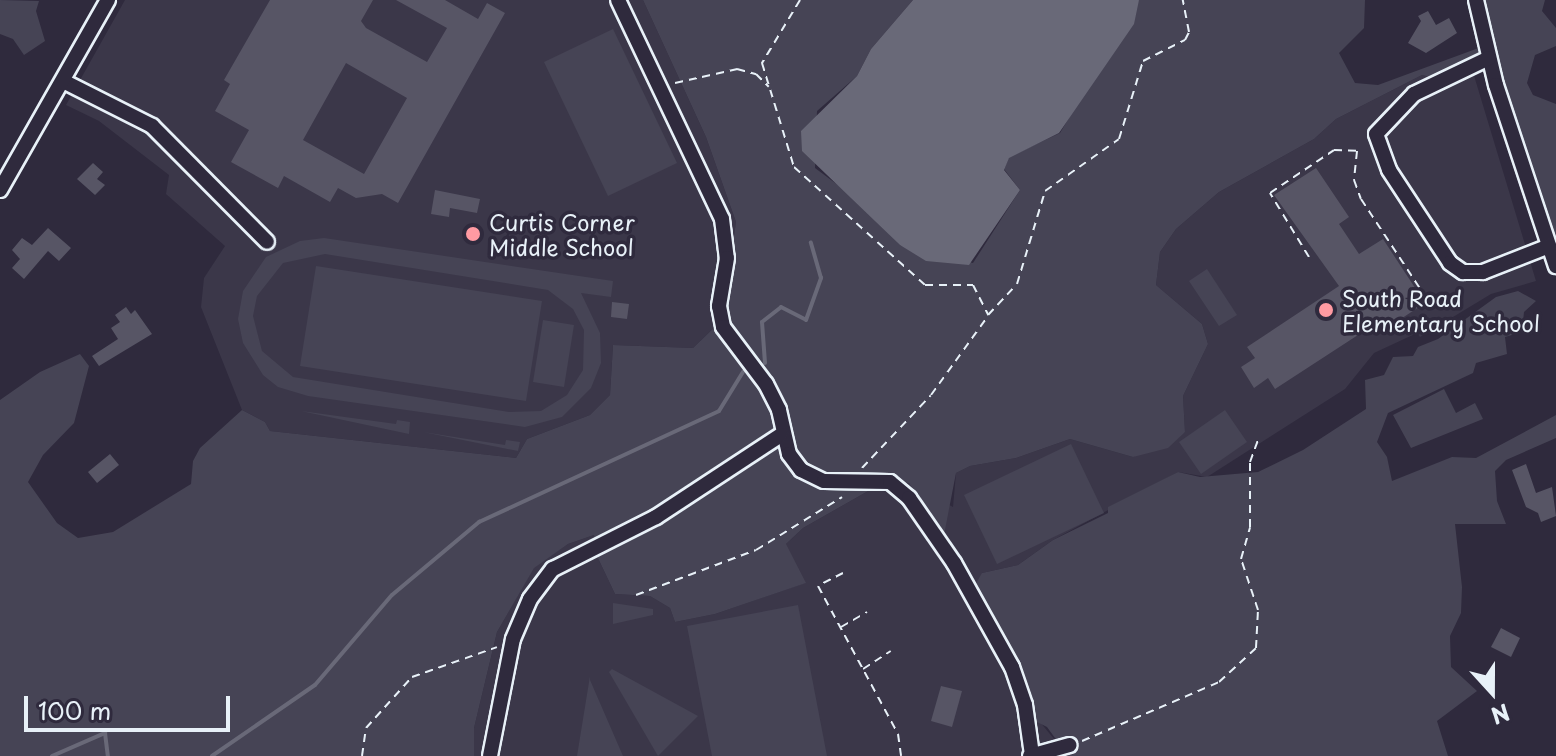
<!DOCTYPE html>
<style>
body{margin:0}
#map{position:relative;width:1556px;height:756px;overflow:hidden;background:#2f2a3d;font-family:"Playpen Sans",sans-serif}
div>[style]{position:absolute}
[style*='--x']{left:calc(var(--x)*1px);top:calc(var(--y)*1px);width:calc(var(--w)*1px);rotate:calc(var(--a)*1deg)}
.built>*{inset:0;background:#3b3749}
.green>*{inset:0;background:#464455}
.water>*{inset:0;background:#696978}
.stream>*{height:4px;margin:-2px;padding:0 2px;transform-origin:2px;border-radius:2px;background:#696978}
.building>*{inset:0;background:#575565}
.path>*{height:2px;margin-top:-1px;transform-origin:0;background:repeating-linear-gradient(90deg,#e8f1f8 0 8px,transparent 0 14px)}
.roads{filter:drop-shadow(2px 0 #e8f1f8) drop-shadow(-2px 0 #e8f1f8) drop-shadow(0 2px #e8f1f8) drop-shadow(0 -2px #e8f1f8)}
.minor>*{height:14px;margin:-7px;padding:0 7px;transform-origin:7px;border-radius:7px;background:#2f2a3d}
.dots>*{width:22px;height:22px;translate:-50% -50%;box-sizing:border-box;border:4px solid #2f2a3d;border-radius:50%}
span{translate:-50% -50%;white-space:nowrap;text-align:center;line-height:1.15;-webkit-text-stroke:7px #2f2a3d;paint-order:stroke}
.poi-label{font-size:22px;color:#e8f1f8}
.left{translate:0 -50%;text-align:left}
.north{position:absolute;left:1452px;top:652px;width:80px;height:80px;-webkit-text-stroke:6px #2f2a3d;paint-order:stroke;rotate:159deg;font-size:22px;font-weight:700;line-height:32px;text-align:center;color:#e8f1f8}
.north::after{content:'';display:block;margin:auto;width:28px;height:36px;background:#e8f1f8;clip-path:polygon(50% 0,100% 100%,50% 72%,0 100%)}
.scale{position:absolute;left:24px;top:696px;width:206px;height:36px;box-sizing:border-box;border:4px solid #e8f1f8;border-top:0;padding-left:10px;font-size:24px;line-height:28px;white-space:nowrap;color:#e8f1f8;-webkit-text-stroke:6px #2f2a3d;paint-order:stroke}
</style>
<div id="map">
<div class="built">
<div style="clip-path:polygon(125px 0,643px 0,706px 137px,736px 222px,722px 320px,693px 348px,613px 345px,610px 395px,590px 415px,527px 439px,516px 458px,270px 431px,265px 422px,242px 410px,201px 307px,204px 278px,225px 246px,166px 194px,169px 175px,99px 121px,66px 105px)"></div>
<div style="clip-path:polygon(1469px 59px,1536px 281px,1491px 294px,1420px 337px,1417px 333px,1374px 353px,1345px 389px,1207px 477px,1178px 472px,1053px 540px,1018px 565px,982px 573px,996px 629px,1040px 722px,1068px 756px,474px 756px,474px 728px,497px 632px,534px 567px,568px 544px,594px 535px,596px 554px,615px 594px,650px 596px,670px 608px,675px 622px,715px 614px,805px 583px,785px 545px,803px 528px,884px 482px,909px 483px,953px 507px,956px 473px,970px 466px,1016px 458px,1070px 439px,1133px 457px,1185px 432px,1183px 396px,1208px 344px,1202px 324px,1156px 285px,1160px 252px,1176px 229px,1219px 192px,1314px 139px,1336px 119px,1422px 75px,1430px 77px)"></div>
</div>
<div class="green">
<div style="clip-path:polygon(0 0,39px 1px,36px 11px,45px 41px,24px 55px,13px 39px,0 34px)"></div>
<div style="clip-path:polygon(643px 0,913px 0,871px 49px,857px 76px,817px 111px,815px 168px,858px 200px,900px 245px,973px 263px,1020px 190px,1004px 169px,1009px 157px,1060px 133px,1139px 0,1365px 0,1364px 28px,1339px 53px,1355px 83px,1378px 85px,1484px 46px,1476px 0,1545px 0,1542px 11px,1556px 28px,1556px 46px,1535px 55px,1527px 83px,1533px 95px,1556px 104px,1556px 266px,1486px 56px,1469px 59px,1430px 77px,1422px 75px,1336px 119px,1314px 139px,1219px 192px,1176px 229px,1160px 252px,1156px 285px,1202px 324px,1208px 344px,1183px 396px,1185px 432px,1168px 448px,1133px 457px,1070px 439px,1016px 458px,970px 466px,956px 473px,944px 535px,909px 483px,884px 482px,803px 528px,786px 544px,806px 583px,715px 614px,675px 622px,670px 608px,650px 596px,615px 594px,596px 554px,594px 535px,568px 544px,534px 568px,497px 632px,474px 728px,474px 756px,0 756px,0 400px,40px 372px,80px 354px,89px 366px,74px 423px,43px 455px,28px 482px,57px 523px,78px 538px,113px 532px,191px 484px,193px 461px,200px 448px,242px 410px,265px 422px,270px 431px,516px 458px,527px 439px,590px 415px,610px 395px,613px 345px,693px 348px,722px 320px,736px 222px,706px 137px)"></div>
<div style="clip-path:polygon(613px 29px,677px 163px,608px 196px,544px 62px)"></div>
<div style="clip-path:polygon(evenodd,324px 238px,613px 281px,611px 297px,581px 293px,600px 333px,601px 363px,591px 388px,562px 417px,525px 427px,308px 396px,278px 387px,263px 375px,243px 343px,238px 319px,243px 291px,266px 257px,300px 241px,324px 238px,325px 254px,548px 290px,573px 309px,584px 330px,583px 370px,567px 395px,541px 411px,509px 412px,293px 377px,262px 351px,253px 316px,257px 296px,283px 263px,325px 254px)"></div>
<div style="clip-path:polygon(316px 266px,542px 301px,526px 401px,300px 366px)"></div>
<div style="clip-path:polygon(1207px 269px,1237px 315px,1219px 326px,1189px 281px)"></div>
<div style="clip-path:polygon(1518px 291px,1536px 301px,1524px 312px,1522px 332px,1505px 337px,1507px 354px,1476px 363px,1473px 373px,1388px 413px,1377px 442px,1387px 457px,1392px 481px,1452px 457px,1476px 458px,1556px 415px,1556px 438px,1506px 460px,1495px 471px,1497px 501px,1506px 524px,1455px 524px,1462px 587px,1461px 613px,1450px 636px,1451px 667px,1477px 691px,1437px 721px,1448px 756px,1068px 756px,1047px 727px,1035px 721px,992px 611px,975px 585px,982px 573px,1018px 565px,1053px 540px,1108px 513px,1108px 507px,1178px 472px,1200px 477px,1258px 472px,1303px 450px,1366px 409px,1365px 380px,1384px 375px,1393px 357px,1413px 356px,1418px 347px,1438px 339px,1496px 297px)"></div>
<div style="clip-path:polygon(543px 320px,574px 325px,564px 387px,533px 382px)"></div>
<div style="clip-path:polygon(1444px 389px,1456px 413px,1475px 403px,1483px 419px,1411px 448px,1393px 415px)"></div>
<div style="clip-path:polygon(1225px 410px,1247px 442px,1201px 474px,1179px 442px)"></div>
<div style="clip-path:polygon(301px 411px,396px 424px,397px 420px,410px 422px,409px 434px)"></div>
<div style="clip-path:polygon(423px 432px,505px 445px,506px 440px,520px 442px,518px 451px)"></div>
<div style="clip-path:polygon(1071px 444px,1104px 513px,997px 564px,964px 495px)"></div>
<div style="clip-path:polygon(613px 603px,653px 609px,653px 615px,613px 624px)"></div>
<div style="clip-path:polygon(798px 605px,827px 756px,712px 756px,687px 626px)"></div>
<div style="clip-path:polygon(612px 669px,698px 716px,658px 756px,609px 672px)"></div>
<div style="clip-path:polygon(590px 676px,590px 680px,623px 756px,577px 756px)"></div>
</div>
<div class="water">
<div style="clip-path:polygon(913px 0,1139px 0,1134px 24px,1059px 133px,1009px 158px,1004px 170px,1020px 190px,969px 265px,926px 261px,900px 245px,802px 151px,801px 131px,857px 76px,871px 49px)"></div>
</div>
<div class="stream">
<div style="--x:765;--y:363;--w:41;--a:-94.2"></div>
<div style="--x:762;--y:322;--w:24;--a:-38"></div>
<div style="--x:781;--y:307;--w:28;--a:27"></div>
<div style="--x:806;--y:320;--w:45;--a:-70.3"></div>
<div style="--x:821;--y:278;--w:37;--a:-106"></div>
<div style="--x:52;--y:756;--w:58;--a:-23.5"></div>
<div style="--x:105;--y:733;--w:23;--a:83"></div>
<div style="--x:212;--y:756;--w:125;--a:-34.6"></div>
<div style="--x:315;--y:685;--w:118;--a:-49.5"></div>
<div style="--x:392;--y:595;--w:114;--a:-40"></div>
<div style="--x:479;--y:522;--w:264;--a:-24.8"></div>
<div style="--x:719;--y:411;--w:46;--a:-58.4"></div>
</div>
<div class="building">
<div style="clip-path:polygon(evenodd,270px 0,373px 0,361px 21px,366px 28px,427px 62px,447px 28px,396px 0,445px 0,478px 19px,487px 3px,505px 13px,398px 203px,382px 194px,356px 198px,338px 188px,330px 202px,284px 176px,278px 188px,231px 162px,249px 130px,215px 111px,230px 84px,224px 80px,270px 0,346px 63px,407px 98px,364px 174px,303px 140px,346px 63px)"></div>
<div style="clip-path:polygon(1428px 11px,1436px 25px,1449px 18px,1457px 33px,1426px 53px,1408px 43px,1421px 21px,1418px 16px)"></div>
<div style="clip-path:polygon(93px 163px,103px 172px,97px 179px,105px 185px,95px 195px,77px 179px)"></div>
<div style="clip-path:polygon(1316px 168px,1349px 217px,1339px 224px,1359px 254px,1383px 239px,1425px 303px,1384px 330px,1378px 322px,1275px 389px,1268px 378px,1254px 388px,1241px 367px,1255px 358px,1247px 347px,1339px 286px,1274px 195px)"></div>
<div style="clip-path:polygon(435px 190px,480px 199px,477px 213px,450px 208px,449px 217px,431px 214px)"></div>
<div style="clip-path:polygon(48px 228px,71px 248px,59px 261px,48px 251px,24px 279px,12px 268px,20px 259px,12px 250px,22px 238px,32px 245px)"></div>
<div style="clip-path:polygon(612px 302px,629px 304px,627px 319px,611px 317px)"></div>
<div style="clip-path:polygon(126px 307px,131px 314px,135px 310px,152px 334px,99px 366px,92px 356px,118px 339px,111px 328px,120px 322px,115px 315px)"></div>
<div style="clip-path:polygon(110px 454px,119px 465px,97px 483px,88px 472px)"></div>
<div style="clip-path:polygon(1526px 464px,1536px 493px,1552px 487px,1556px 516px,1541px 522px,1538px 513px,1526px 507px,1512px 470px)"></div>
<div style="clip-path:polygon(1501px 628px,1520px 638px,1511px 657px,1491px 647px)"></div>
<div style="clip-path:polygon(941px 686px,962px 691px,952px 727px,931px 721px)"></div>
</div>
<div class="path">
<div style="--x:800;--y:0;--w:74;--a:121.1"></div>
<div style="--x:762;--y:63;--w:109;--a:72.9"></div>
<div style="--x:794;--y:167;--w:176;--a:42"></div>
<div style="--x:925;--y:285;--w:48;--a:0"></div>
<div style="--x:973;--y:285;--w:34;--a:63"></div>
<div style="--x:988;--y:315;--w:42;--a:-46.9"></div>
<div style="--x:1017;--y:284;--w:97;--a:-73.2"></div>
<div style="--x:1045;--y:191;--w:90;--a:-35.1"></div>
<div style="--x:1119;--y:139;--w:82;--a:-72.9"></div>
<div style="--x:1143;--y:61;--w:47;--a:-26.6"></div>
<div style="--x:1185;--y:40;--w:9;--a:-63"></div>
<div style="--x:1189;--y:32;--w:33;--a:-101"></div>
<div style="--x:675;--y:83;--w:64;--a:-12.7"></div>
<div style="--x:737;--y:69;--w:20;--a:15"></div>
<div style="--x:756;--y:74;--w:18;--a:45"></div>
<div style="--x:1309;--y:257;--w:75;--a:-121.4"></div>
<div style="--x:1270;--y:193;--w:77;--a:-33.9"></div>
<div style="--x:1334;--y:150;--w:23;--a:2"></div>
<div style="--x:1357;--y:151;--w:29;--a:96"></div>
<div style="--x:1354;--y:180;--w:20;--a:70"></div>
<div style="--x:1361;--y:199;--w:120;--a:56.6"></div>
<div style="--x:862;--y:468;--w:100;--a:-46.6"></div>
<div style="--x:931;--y:395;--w:97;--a:-54.2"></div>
<div style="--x:843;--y:573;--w:28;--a:153"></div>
<div style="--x:818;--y:586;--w:168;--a:61.6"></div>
<div style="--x:898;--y:734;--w:22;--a:82"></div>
<div style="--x:636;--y:595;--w:128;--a:-20.6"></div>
<div style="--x:756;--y:550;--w:101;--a:-31.6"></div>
<div style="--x:841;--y:627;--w:30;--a:-30"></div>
<div style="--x:863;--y:669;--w:33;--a:-33"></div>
<div style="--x:1082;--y:741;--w:149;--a:-23.3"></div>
<div style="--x:1219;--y:682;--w:50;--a:-42.6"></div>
<div style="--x:1256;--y:648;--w:38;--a:-87"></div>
<div style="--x:1258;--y:610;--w:54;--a:-108.4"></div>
<div style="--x:1241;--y:559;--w:33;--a:-74"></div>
<div style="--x:1250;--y:527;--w:65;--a:-90"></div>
<div style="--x:1250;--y:462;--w:27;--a:-70"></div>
<div style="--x:362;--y:756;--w:28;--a:-82"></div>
<div style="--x:366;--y:728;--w:69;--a:-48"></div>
<div style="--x:412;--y:677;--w:90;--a:-19.4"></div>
</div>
<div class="roads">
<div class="minor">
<div style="--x:618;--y:0;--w:242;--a:64.6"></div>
<div style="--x:722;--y:219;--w:39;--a:83"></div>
<div style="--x:727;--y:258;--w:49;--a:99.5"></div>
<div style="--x:719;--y:306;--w:21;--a:79"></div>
<div style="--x:723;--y:327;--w:71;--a:53"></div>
<div style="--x:766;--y:384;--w:29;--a:63"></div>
<div style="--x:779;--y:410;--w:45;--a:77.2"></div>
<div style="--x:789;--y:454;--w:20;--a:53"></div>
<div style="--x:801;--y:470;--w:25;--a:26"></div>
<div style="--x:824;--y:481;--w:66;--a:0.9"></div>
<div style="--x:890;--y:482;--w:25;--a:40"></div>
<div style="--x:909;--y:498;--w:79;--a:55.3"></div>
<div style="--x:954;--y:563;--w:119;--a:60.9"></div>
<div style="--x:1012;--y:667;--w:40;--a:71.1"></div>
<div style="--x:1025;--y:705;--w:50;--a:82"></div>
<div style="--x:1476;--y:0;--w:87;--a:76.8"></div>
<div style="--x:1496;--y:85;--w:191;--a:71.7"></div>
<div style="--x:1489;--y:58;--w:83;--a:154.4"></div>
<div style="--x:1414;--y:94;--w:55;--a:133.5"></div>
<div style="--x:1376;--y:134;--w:38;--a:70"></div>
<div style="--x:1389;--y:170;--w:111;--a:56.7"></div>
<div style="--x:1450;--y:263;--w:16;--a:35"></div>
<div style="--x:1463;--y:272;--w:20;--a:0"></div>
<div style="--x:1483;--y:272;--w:71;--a:-21.5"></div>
<div style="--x:63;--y:81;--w:100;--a:26.8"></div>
<div style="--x:152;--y:126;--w:163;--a:45.2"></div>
<div style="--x:0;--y:190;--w:219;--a:-60.4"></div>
<div style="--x:490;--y:756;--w:119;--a:-78.9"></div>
<div style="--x:513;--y:639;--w:43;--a:-67"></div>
<div style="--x:530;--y:599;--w:38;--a:-53"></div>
<div style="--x:553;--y:569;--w:115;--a:-26.8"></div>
<div style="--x:656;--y:517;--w:149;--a:-33.3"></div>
<div style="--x:1030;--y:756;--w:41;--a:-15.4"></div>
</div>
</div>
<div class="dots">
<div style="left:473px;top:234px;background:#ff9aa2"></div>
<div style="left:1326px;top:310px;background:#ff9aa2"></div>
</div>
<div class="poi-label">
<span class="left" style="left:489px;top:234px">Curtis Corner<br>Middle School</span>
<span class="left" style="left:1342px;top:310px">South Road<br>Elementary School</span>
</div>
<div class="north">N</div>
<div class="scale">100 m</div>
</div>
